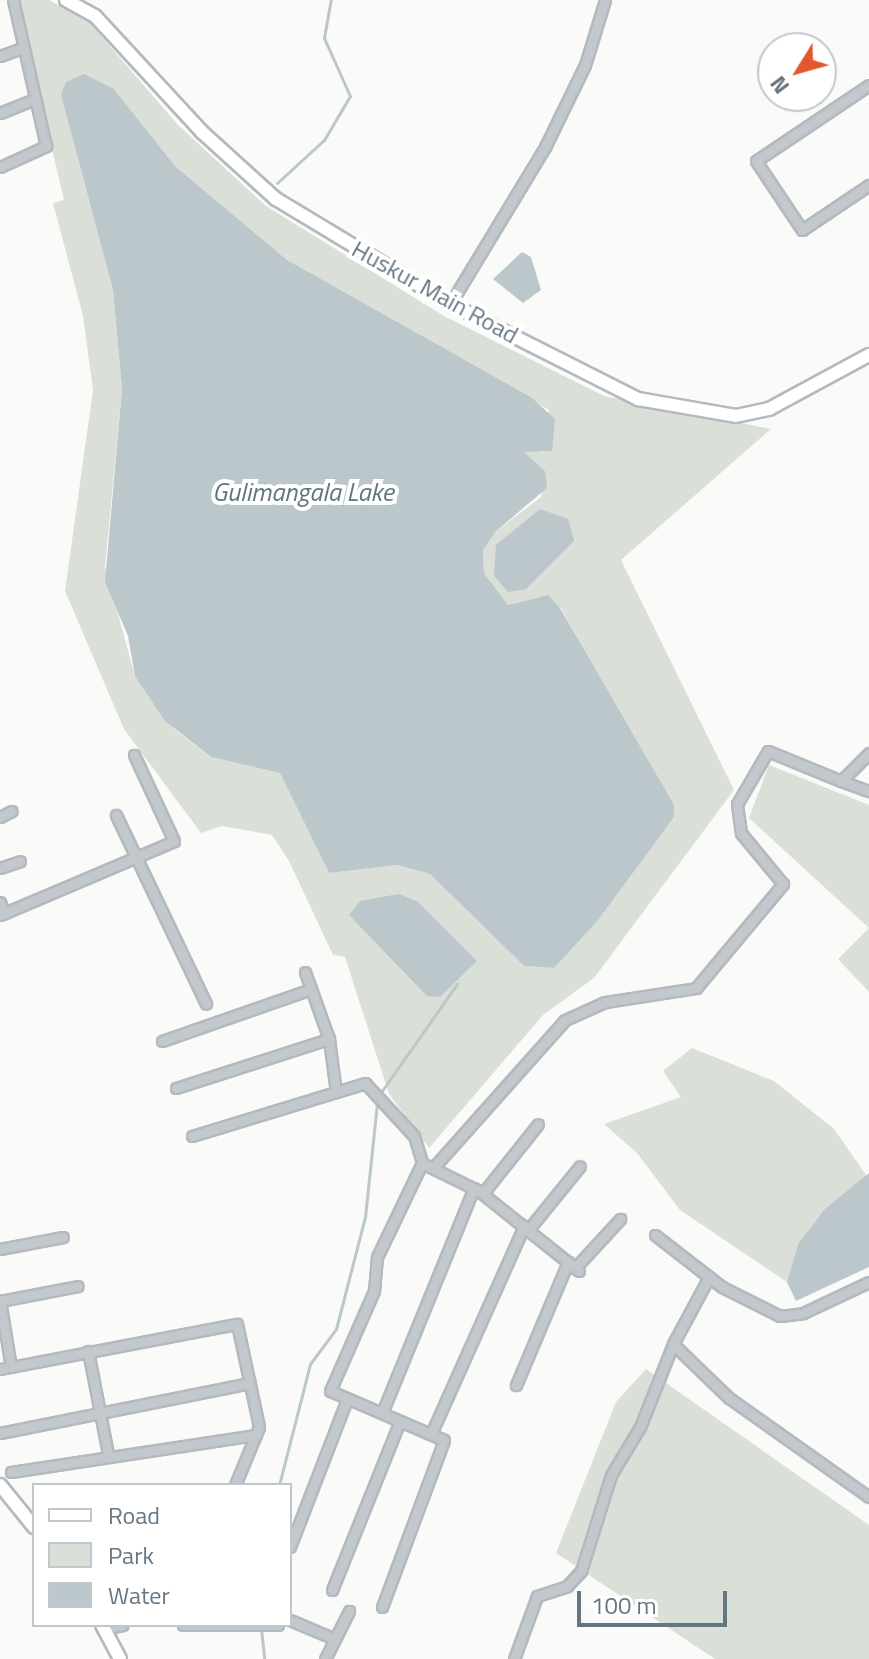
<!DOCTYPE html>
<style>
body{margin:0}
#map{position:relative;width:869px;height:1659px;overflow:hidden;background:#fafaf8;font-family:"Titillium Web",sans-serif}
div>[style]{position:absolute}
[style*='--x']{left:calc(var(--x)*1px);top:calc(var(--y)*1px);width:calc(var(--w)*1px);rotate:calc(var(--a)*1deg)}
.green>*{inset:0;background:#dadfd7}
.water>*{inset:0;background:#bbc7cb}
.stream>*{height:3px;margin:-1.5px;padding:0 1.5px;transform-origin:1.5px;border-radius:1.5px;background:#bbc7cb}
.roads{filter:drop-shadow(2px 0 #b3babf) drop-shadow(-2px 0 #b3babf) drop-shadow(0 2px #b3babf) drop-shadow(0 -2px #b3babf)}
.street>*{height:9px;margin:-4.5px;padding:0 4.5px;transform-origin:4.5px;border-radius:4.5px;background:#c3c8cc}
.secondary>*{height:12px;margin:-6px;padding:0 6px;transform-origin:6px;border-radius:6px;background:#fff}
span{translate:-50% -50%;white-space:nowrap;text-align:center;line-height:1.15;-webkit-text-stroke:8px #fff;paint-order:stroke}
.street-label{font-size:24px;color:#657683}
.water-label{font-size:26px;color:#60757c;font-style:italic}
.legend{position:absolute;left:32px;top:1483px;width:260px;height:144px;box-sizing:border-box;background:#fff;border:2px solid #c1c8cd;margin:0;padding:10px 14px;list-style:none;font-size:24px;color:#657683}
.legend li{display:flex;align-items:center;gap:16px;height:40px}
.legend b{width:40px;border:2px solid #c1c8cd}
.north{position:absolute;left:757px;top:32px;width:80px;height:80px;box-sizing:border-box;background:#fff;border:2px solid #c1c8cd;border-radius:50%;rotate:233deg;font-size:22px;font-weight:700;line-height:32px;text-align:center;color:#657683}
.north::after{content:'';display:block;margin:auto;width:28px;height:36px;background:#e4572e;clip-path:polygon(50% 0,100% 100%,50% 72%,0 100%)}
.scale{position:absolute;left:577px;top:1591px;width:150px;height:36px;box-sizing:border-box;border:4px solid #657683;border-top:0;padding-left:10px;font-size:24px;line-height:28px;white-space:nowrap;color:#657683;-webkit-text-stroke:6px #fff;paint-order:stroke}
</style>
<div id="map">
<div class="green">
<div style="clip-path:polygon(evenodd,17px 0,49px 0,90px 23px,178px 125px,266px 206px,444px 316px,604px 396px,771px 429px,621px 560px,734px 790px,594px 978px,543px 1015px,429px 1148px,389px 1094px,345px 957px,333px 955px,289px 861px,272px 835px,222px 826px,201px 833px,124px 729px,65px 591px,93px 390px,83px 316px,53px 203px,64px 200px,17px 0,114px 89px,175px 166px,287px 260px,549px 410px,543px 453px,529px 447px,524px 452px,545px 471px,541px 497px,496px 531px,483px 550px,484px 573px,508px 605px,539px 597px,561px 608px,674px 817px,554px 968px,524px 966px,430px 874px,397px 865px,329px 873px,280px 773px,211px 757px,175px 730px,135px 676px,105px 567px,122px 389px,113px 290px,61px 95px,114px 89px)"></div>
<div style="clip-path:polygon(769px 765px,869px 805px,869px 992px,838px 959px,869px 928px,749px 818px)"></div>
<div style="clip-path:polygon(692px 1048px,774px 1081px,834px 1129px,866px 1175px,798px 1244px,787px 1282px,680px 1210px,637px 1153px,604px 1124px,681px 1097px,663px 1071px)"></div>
<div style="clip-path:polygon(646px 1369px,869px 1525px,869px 1659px,715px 1659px,556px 1553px,616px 1402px)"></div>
</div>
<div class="water">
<div style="clip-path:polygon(84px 74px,114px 89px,175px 166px,287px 260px,532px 398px,555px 419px,552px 451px,524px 452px,545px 471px,547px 488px,496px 531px,483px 550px,484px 573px,508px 605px,548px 595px,560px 608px,674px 805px,674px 817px,598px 920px,554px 968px,524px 966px,430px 874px,397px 865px,329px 873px,280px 773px,211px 757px,165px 721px,135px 676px,128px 636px,105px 582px,122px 389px,113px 290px,61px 95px,66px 82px)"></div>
<div style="clip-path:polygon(522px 252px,531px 257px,541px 290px,523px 303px,493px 279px)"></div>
<div style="clip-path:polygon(540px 509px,568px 519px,574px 541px,526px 589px,508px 592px,494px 576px,496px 545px)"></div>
<div style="clip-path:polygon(399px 894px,418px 902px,477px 961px,440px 997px,427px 996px,349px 915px,360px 901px)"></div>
<div style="clip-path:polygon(869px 1173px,869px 1267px,796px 1301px,787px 1282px,798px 1244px,825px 1209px)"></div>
</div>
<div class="stream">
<div style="--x:277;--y:183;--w:64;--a:-42.5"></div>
<div style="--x:324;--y:140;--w:51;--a:-59.4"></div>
<div style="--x:350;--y:96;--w:64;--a:-114.1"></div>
<div style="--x:324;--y:38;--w:39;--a:-80"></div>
<div style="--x:379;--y:1095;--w:136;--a:-54.9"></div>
<div style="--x:279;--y:1485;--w:125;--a:-75.6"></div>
<div style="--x:310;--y:1364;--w:44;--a:-53.4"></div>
<div style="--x:336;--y:1329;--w:116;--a:-75.5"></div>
<div style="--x:365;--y:1217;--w:116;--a:-84"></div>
<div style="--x:261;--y:1628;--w:31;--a:84"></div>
</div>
<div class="roads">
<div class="street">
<div style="--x:0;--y:56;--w:23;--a:-20"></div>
<div style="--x:869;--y:85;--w:136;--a:146.1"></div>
<div style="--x:756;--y:161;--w:83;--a:56.3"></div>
<div style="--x:802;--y:230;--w:81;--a:-33.9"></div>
<div style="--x:0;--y:113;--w:38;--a:-22"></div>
<div style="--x:0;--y:167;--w:51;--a:-24.5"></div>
<div style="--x:46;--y:146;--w:150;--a:-102.7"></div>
<div style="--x:450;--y:304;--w:184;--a:-58.8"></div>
<div style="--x:545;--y:147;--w:91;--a:-64"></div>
<div style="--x:585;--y:65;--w:68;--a:-72.9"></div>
<div style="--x:841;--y:781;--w:30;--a:20"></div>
<div style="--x:116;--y:815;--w:209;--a:64.5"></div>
<div style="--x:0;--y:817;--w:13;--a:-27"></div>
<div style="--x:0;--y:868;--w:21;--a:-19"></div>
<div style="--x:0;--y:902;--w:12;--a:70"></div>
<div style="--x:0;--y:915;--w:189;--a:-23"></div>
<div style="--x:174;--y:841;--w:95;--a:-114.9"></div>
<div style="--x:305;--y:972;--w:71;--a:70.3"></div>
<div style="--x:329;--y:1039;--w:53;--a:82.5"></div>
<div style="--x:162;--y:1041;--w:158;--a:-19.2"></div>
<div style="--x:176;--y:1088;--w:161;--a:-17.8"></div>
<div style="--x:192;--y:1136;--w:181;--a:-17"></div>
<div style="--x:365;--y:1083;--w:72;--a:47.2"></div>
<div style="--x:414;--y:1136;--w:28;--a:73"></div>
<div style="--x:433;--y:1168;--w:198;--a:-48.3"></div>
<div style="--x:565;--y:1020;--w:44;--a:-24.2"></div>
<div style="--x:605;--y:1002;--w:92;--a:-8.7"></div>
<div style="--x:696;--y:988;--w:136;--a:-50.1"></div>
<div style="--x:783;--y:884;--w:66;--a:-129.5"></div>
<div style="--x:741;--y:833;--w:29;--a:-98"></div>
<div style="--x:737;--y:804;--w:61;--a:-59.7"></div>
<div style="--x:768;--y:751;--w:79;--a:22.3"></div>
<div style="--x:841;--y:781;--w:40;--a:-45"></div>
<div style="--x:483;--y:1193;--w:88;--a:-51.4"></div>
<div style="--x:528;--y:1230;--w:82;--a:-50.9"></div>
<div style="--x:655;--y:1235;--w:85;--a:37.8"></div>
<div style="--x:722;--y:1287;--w:65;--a:26.6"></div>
<div style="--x:780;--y:1316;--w:23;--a:-7"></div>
<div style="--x:803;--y:1313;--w:73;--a:-25.2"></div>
<div style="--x:0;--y:1249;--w:64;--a:-10.8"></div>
<div style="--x:575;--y:1268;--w:67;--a:-47.4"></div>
<div style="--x:0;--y:1300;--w:68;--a:80.7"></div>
<div style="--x:0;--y:1301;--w:79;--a:-10.9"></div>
<div style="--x:673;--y:1344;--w:76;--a:-61.8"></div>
<div style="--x:88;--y:1351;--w:105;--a:79"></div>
<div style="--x:0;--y:1369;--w:241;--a:-10.8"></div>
<div style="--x:237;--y:1324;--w:105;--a:77.9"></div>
<div style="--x:259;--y:1427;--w:63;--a:112.5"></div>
<div style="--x:516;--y:1385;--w:134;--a:-67.1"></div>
<div style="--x:382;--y:1413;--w:243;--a:-67.8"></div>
<div style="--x:0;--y:1433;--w:255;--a:-11.3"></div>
<div style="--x:431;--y:1434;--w:228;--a:-65.9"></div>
<div style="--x:11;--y:1472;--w:248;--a:-8.6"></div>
<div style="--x:290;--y:1547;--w:159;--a:-68.9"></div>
<div style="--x:332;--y:1590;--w:182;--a:-68.1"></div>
<div style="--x:382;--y:1607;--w:178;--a:-69.6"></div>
<div style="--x:444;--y:1440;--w:124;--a:-156.7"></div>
<div style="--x:330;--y:1391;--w:109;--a:-66.3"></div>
<div style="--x:374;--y:1291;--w:34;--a:-85"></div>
<div style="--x:377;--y:1257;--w:104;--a:-64.4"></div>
<div style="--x:422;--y:1163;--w:64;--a:26.2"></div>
<div style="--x:479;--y:1191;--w:128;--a:38.7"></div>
<div style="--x:290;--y:1620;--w:49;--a:22.9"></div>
<div style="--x:183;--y:1625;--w:95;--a:0"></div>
<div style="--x:104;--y:1629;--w:19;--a:-12"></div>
<div style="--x:325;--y:1659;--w:54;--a:-63.4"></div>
<div style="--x:514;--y:1659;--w:67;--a:-69.9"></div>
<div style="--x:537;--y:1596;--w:32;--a:-18"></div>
<div style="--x:567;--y:1586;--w:21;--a:-47"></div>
<div style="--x:581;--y:1571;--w:101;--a:-72.6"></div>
<div style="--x:611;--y:1475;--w:56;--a:-58.9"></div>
<div style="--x:640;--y:1427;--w:89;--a:-68.3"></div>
<div style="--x:673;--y:1344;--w:78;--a:44"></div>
<div style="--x:729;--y:1398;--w:171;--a:35.3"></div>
</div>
<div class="secondary">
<div style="--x:66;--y:0;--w:33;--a:29"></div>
<div style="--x:95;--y:16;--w:158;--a:47.3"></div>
<div style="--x:202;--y:132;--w:100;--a:42.2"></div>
<div style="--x:276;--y:199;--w:203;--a:31.1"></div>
<div style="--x:450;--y:304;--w:211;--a:26.8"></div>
<div style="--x:638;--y:399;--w:99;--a:9.8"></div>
<div style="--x:736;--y:416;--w:34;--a:-12"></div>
<div style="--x:769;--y:409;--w:114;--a:-28.4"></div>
<div style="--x:0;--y:1485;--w:54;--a:51"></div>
<div style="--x:102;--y:1625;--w:38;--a:62"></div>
</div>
</div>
<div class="street-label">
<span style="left:435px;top:292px;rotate:29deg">Huskur Main Road</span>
</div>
<div class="water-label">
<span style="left:303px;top:492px">Gulimangala Lake</span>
</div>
<ul class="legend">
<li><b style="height:10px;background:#fff"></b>Road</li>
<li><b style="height:22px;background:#dadfd7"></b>Park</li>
<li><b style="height:22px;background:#bbc7cb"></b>Water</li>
</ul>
<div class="north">N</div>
<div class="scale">100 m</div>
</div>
